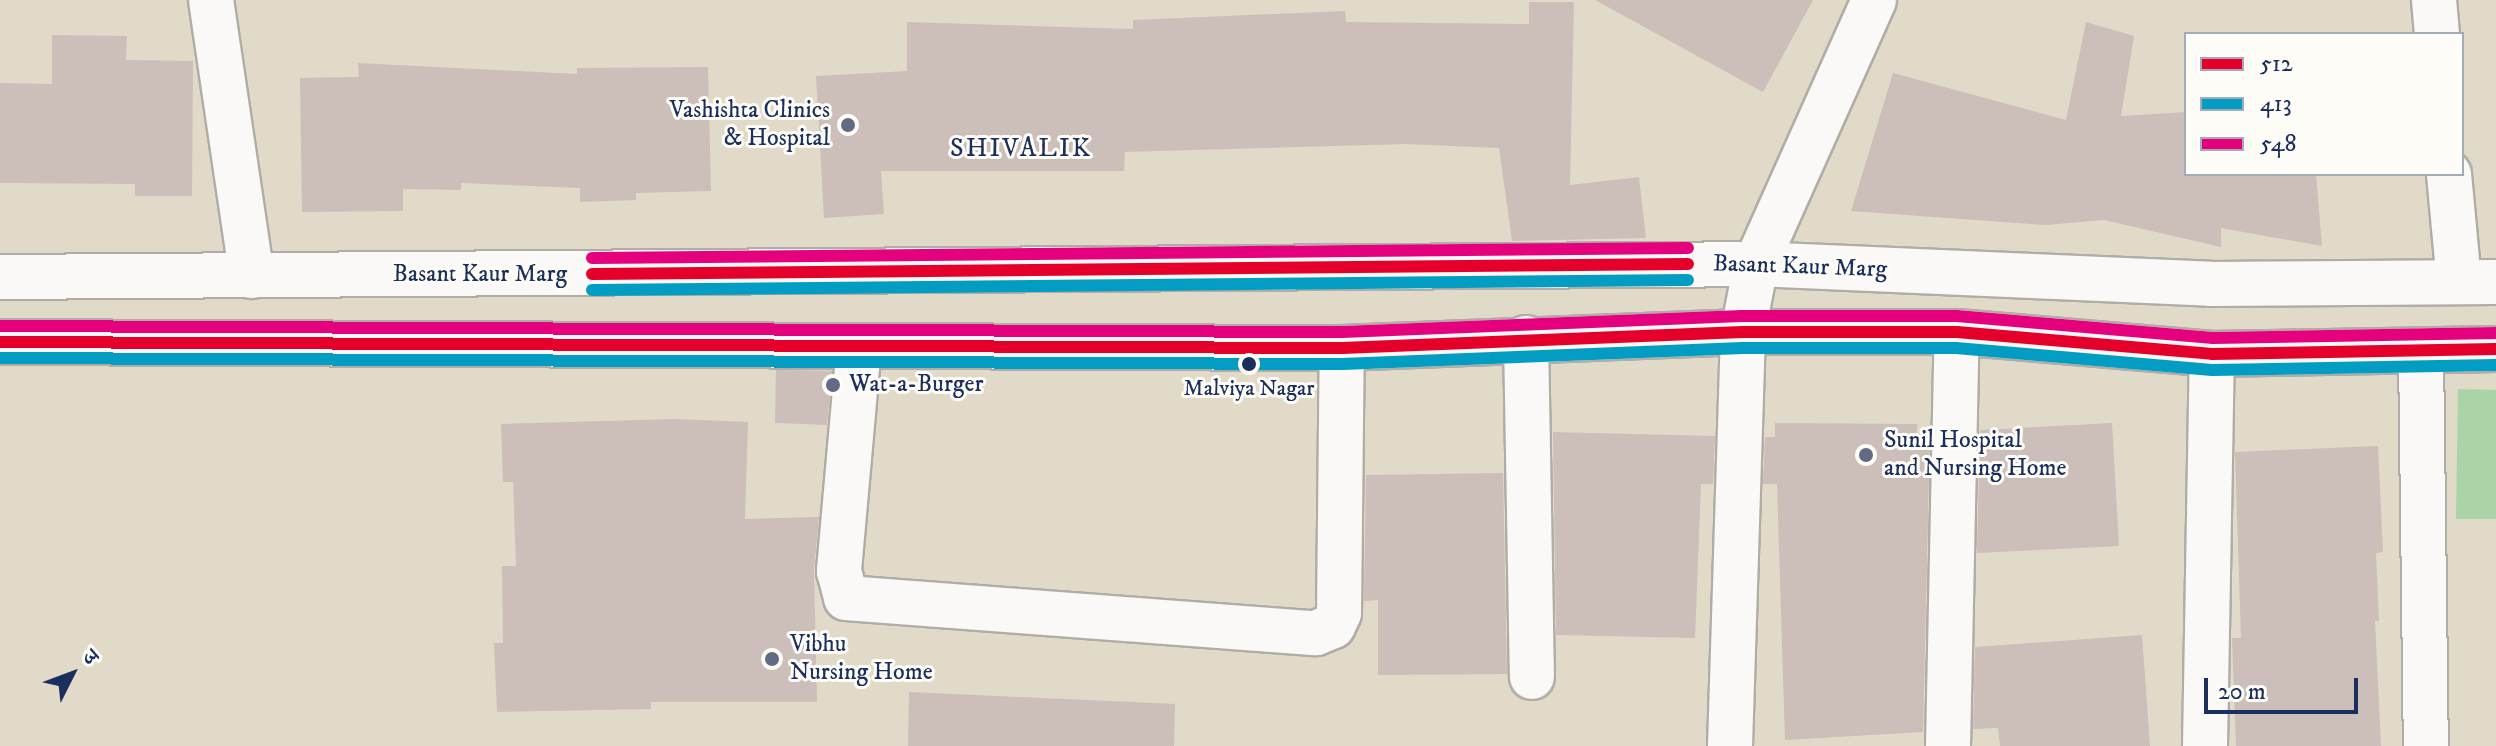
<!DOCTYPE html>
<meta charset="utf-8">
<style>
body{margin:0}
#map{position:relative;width:2496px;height:746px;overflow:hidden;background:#e2dac8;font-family:"IM FELL DW Pica","Noto Serif Devanagari",serif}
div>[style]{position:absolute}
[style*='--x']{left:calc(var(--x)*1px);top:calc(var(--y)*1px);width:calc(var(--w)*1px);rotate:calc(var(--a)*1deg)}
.green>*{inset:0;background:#aad3a8}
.building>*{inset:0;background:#ccbeb9}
.roads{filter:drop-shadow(2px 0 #b0ada6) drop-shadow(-2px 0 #b0ada6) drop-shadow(0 2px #b0ada6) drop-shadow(0 -2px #b0ada6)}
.minor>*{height:44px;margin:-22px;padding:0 22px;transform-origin:22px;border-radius:22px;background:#fbf9f7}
.major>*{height:44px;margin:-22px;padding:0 22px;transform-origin:22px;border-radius:22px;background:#fbf9f7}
.bus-1>*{height:12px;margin:-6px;padding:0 6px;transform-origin:6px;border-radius:6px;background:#e4002b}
.bus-2>*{height:12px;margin:-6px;padding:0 6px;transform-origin:6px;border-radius:6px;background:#039dc3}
.bus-3>*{height:12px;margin:-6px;padding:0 6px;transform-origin:6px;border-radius:6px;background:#e5007d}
.dots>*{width:22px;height:22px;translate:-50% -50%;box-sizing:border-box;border:4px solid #fdfcf7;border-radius:50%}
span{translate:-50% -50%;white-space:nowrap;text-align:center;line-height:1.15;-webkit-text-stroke:6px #fdfcf7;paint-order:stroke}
.bus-label{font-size:22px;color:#1b2f5e}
.poi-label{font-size:24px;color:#1b2f5e}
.right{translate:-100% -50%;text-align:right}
.left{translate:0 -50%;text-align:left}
.street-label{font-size:24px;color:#1b2f5e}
.neighbourhood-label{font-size:26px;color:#1b2f5e;letter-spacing:2px}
.legend{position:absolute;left:2184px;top:32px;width:280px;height:144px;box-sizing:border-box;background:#fdfcf7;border:2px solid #a3aaba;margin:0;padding:10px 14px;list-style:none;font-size:24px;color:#1b2f5e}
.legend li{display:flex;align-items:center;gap:16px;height:40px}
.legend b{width:40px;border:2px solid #a3aaba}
.north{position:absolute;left:32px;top:634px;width:80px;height:80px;-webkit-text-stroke:6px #fdfcf7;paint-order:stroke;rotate:48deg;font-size:22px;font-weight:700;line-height:32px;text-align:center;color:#1b2f5e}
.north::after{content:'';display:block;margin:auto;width:28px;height:36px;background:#1b2f5e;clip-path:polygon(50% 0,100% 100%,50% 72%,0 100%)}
.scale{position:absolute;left:2204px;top:678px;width:154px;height:36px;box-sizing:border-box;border:4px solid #1b2f5e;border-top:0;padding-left:10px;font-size:24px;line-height:28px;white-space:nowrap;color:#1b2f5e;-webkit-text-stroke:6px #fdfcf7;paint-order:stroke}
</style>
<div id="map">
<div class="green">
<div style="clip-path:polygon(2458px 389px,2496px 390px,2496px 519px,2456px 519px)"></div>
</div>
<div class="building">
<div style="clip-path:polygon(1595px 0,1813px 0,1763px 92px)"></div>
<div style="clip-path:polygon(1529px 2px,1574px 2px,1570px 185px,1639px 177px,1646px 238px,1512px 241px,1499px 148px,1406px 144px,1125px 152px,1124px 171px,881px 171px,884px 214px,824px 218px,816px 76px,907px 71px,907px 22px,1133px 29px,1133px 20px,1345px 11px,1346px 22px,1529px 24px)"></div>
<div style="clip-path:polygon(2086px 22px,2134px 36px,2121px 116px,2186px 112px,2186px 174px,2316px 174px,2322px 246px,2221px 228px,2221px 247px,2104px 220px,2046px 225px,1851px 211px,1893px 73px,2066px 120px)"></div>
<div style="clip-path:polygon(52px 35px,127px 36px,126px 60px,193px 61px,192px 196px,135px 196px,135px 184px,0 183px,0 83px,52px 84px)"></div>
<div style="clip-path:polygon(358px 63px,577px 74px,577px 68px,708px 67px,711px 191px,636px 193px,636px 200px,580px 202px,580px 188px,461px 183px,461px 190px,403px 189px,403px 211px,302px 212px,300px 78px,359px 77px)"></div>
<div style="clip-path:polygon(776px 370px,832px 371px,827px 425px,775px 423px)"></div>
<div style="clip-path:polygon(674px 419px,748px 422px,745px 519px,819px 517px,814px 569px,817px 702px,651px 702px,651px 709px,497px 712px,494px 643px,503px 643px,502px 566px,516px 566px,513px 482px,503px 482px,501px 424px)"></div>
<div style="clip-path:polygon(1775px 423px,1917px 424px,1917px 433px,1930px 433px,1923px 732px,1785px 740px,1777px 484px,1763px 484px,1765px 437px,1775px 437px)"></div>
<div style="clip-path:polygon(2112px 423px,2119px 546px,1977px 553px,1980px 430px)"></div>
<div style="clip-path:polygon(1553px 432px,1715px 436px,1713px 484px,1701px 484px,1695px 638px,1556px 635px)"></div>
<div style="clip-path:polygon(2378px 446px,2383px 552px,2376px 553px,2379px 621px,2375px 621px,2381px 746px,2236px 746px,2232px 638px,2241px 638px,2235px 452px)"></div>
<div style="clip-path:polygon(1503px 473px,1507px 674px,1378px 675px,1378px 600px,1364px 601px,1366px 475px)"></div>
<div style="clip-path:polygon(2142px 635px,2150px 746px,2000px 746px,1998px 728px,1973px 729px,1975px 647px)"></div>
<div style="clip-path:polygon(909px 692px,1175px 704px,1174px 746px,908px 746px)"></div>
</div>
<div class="roads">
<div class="minor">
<div style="--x:211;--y:0;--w:279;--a:81.6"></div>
<div style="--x:2434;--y:0;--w:34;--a:85"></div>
<div style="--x:2449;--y:174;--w:108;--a:84.7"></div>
<div style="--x:1526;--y:338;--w:339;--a:89"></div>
<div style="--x:859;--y:346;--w:226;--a:95.1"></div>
<div style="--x:839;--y:571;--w:28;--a:75"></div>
<div style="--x:846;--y:598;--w:471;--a:4.3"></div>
<div style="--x:1316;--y:633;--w:18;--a:-22"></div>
<div style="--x:1333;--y:626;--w:14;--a:-65"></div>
<div style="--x:1339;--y:613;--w:265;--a:-89.4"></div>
<div style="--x:2421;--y:350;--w:396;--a:89.3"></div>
<div style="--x:1730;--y:746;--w:414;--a:-88.2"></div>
<div style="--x:1743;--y:332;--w:69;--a:-79.2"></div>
<div style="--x:1756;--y:264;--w:289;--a:-65.9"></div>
<div style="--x:1948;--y:746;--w:414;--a:-88.8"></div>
<div style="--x:2205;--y:746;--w:392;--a:-89"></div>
</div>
<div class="major">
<div style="--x:0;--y:277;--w:1756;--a:-0.42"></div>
<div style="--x:1756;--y:264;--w:455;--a:2.5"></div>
<div style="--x:2211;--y:284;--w:285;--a:-0.4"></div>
<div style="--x:0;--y:342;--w:1342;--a:0.26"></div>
<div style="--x:1342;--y:348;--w:401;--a:-2.3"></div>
<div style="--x:1743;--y:332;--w:214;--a:0"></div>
<div style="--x:1957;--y:332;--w:256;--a:4.9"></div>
<div style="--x:2212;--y:354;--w:284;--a:-1"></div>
</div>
</div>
<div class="bus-1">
<div style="--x:592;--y:274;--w:1096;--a:-0.52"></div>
<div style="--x:0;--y:342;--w:1342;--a:0.26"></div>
<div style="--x:1342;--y:348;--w:401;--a:-2.3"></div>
<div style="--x:1743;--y:332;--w:214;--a:0"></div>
<div style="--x:1957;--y:332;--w:256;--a:4.9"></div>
<div style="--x:2212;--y:354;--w:284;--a:-1"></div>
</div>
<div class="bus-2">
<div style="--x:592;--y:290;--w:1096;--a:-0.52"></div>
<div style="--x:0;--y:358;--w:1342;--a:0.26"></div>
<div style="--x:1342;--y:364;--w:401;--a:-2.3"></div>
<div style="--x:1743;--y:348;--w:213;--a:0"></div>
<div style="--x:1956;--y:348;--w:257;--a:4.9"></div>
<div style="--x:2212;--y:370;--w:284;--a:-1"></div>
</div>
<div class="bus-3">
<div style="--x:592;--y:258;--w:1096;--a:-0.52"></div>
<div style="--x:0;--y:326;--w:1342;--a:0.26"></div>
<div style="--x:1342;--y:332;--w:400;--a:-2.3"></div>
<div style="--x:1742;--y:316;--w:215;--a:0"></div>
<div style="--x:1957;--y:316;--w:257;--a:4.9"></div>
<div style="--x:2213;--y:338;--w:283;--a:-1"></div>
</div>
<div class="dots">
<div style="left:848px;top:125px;background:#616b83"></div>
<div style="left:1249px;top:364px;background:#1b2f5e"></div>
<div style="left:833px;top:385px;background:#616b83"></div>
<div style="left:1866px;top:455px;background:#616b83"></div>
<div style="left:772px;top:659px;background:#616b83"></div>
</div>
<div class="bus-label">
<span style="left:1249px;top:389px">Malviya Nagar</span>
</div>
<div class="poi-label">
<span class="right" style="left:830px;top:125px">Vashishta Clinics<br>&amp; Hospital</span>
<span class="left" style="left:849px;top:385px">Wat-a-Burger</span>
<span class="left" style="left:1884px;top:455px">Sunil Hospital<br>and Nursing Home</span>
<span class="left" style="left:790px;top:659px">Vibhu<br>Nursing Home</span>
</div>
<div class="street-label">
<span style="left:1800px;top:267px;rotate:2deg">Basant Kaur Marg</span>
<span style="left:480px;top:275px">Basant Kaur Marg</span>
</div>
<div class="neighbourhood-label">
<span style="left:1021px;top:149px">SHIVALIK</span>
</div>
<ul class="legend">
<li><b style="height:10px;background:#e4002b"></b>512</li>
<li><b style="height:10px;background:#039dc3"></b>413</li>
<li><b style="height:10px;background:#e5007d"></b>548</li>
</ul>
<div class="north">उ</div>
<div class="scale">20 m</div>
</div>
